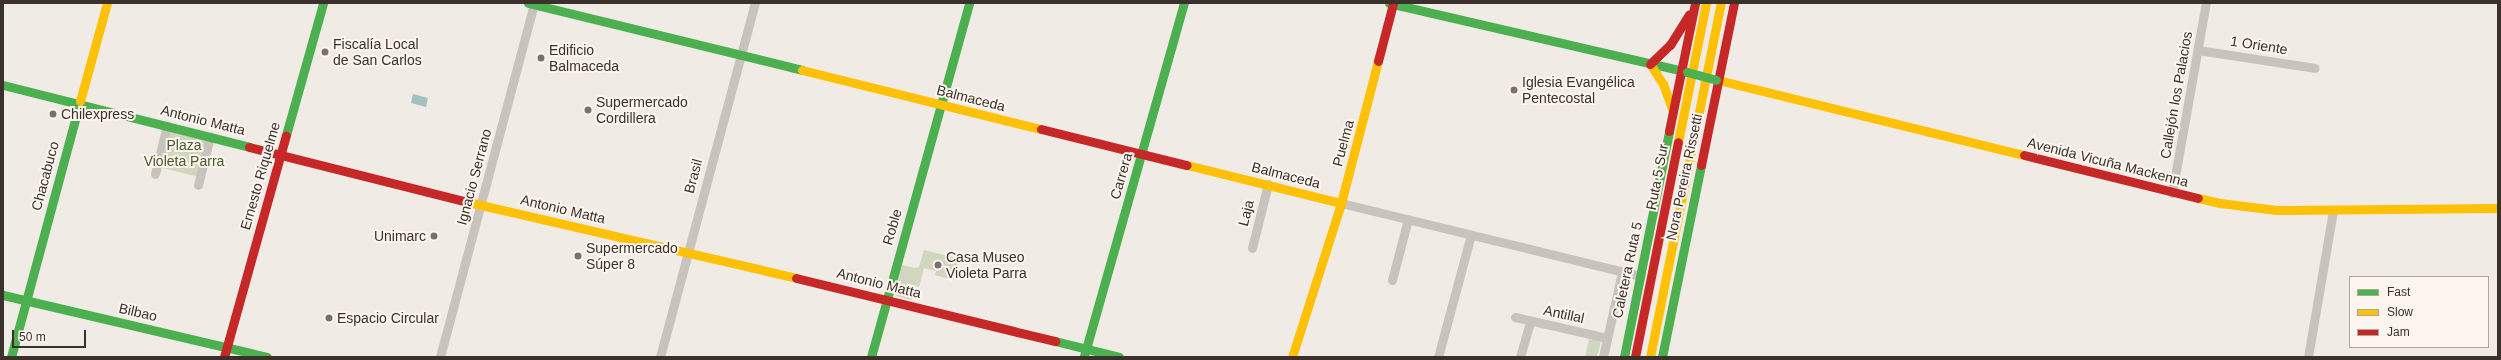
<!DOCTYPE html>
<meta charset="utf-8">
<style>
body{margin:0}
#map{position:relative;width:2501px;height:360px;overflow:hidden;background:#f0ebe5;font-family:Helvetica,sans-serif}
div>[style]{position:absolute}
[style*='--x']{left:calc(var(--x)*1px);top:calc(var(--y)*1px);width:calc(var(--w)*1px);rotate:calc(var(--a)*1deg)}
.green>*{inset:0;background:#d1d6bf}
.water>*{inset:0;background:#a1c2c1}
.street>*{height:9px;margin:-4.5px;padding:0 4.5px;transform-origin:4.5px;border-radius:4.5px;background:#c9c3be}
.fast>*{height:9px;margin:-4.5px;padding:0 4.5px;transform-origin:4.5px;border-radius:4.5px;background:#4caf50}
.slow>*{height:9px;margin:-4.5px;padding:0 4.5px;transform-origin:4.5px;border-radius:4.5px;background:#ffc107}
.jam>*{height:9px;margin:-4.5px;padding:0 4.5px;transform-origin:4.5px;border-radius:4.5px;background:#c62828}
.fast-bridge>*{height:9px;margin:-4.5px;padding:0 4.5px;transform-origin:4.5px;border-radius:4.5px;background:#4caf50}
.dots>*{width:11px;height:11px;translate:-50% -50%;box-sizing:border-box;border:2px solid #fbf5ee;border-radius:50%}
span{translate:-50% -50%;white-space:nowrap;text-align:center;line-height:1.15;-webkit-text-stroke:4px #fbf5ee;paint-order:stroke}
.poi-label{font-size:14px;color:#3b302b}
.left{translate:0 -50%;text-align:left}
.right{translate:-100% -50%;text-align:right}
.street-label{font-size:14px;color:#3b302b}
.park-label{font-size:14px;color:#4a5a2e}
.frame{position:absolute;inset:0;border:4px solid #3b302b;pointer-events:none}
.legend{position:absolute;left:2349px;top:276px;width:140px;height:72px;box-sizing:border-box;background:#fbf5ee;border:1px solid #aea6a0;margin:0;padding:5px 7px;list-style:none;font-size:12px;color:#3b302b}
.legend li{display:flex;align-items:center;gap:8px;height:20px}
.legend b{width:20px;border:1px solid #aea6a0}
.scale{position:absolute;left:12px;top:330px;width:74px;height:18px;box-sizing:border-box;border:2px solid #3b302b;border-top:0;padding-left:5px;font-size:12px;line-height:14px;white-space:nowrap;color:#3b302b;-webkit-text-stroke:3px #fbf5ee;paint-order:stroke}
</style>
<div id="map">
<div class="green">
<div style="clip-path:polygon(169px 130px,208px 139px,199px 177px,159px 167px)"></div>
<div style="clip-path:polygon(924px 250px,960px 259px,954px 280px,935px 275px,936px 271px,924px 268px,919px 287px,915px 286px,912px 300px,896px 296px,894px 292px,901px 265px,916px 268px,919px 267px)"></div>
<div style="clip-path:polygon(1589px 339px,1601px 341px,1597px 357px,1585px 357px)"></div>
</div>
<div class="water">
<div style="clip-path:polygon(413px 94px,428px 98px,426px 107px,411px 103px)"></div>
</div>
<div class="street">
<div style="--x:2198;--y:50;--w:118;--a:8.7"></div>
<div style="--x:155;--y:174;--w:50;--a:-76.2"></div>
<div style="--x:198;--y:185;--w:50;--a:-76.2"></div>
<div style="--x:2172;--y:193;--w:193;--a:-79.9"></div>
<div style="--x:1341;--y:203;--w:308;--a:13.7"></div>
<div style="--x:1252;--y:248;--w:66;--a:-76"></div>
<div style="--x:1392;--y:280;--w:63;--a:-75.3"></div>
<div style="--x:1515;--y:317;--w:94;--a:12.9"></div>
<div style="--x:440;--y:357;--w:366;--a:-75.1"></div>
<div style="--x:660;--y:357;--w:367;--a:-75"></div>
<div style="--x:1438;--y:357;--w:126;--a:-74.9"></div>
<div style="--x:1520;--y:357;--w:37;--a:-74"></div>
<div style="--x:1603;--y:357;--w:87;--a:-77.4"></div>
<div style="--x:2308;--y:357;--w:149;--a:-80.3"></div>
</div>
<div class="fast">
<div style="--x:528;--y:3;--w:282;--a:13.7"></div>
<div style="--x:1389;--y:3;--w:306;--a:13"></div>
<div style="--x:3;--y:85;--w:254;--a:14.1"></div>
<div style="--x:286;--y:135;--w:137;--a:-74.3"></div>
<div style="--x:3;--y:295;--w:271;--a:13.2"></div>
<div style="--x:1055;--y:341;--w:66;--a:14"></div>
<div style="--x:1084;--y:356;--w:367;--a:-74.2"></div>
<div style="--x:11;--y:357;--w:265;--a:-74.9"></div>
<div style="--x:871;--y:357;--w:367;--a:-74.5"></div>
<div style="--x:1624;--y:357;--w:230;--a:-78.7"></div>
<div style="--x:1662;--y:357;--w:196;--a:-78.5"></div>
</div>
<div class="slow">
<div style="--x:1650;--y:64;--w:24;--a:57"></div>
<div style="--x:1663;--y:84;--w:30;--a:70"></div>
<div style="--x:802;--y:70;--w:246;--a:13.9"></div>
<div style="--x:1718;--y:80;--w:315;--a:13.8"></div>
<div style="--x:80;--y:101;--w:102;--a:-74.6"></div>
<div style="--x:1678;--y:142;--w:142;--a:-78.6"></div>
<div style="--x:1187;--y:165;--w:159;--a:13.9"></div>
<div style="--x:1341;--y:203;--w:147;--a:-75.4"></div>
<div style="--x:2198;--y:198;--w:23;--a:13"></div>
<div style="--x:2220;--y:203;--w:57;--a:7"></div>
<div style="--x:2277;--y:210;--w:221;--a:-0.5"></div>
<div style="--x:468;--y:202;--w:337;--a:13"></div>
<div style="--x:1292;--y:357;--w:162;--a:-72.3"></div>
<div style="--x:1650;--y:357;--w:361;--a:-78.7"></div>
</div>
<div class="jam">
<div style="--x:1378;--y:61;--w:59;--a:-75.3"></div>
<div style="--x:1650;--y:64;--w:28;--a:-44"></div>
<div style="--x:1670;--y:45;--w:36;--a:-58"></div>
<div style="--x:1041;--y:129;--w:150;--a:13.9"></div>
<div style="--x:1669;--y:131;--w:131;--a:-78.5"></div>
<div style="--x:249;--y:147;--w:226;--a:14.1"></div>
<div style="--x:2024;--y:155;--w:179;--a:13.9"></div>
<div style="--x:1701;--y:165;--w:165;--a:-78.5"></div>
<div style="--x:796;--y:278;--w:267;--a:13.7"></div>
<div style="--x:224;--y:357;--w:230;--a:-74.4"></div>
<div style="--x:1635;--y:357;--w:219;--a:-78.7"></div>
</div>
<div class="fast-bridge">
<div style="--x:1687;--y:72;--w:30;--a:15"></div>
</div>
<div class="dots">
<div style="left:325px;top:52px;background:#7a716c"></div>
<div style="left:541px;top:58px;background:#7a716c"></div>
<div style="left:1514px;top:90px;background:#7a716c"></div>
<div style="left:588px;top:110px;background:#7a716c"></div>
<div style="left:53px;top:114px;background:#7a716c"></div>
<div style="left:434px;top:236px;background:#7a716c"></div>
<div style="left:578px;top:256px;background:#7a716c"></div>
<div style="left:938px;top:265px;background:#7a716c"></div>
<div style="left:329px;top:318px;background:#7a716c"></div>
</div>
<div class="poi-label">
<span class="left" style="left:333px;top:52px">Fiscalía Local<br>de San Carlos</span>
<span class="left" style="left:549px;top:58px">Edificio<br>Balmaceda</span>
<span class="left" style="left:1522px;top:90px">Iglesia Evangélica<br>Pentecostal</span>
<span class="left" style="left:596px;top:110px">Supermercado<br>Cordillera</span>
<span class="left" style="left:61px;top:114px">Chilexpress</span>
<span class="right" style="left:426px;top:236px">Unimarc</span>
<span class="left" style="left:586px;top:256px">Supermercado<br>Súper 8</span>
<span class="left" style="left:946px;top:265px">Casa Museo<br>Violeta Parra</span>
<span class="left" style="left:337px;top:318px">Espacio Circular</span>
</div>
<div class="street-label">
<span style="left:2259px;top:45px;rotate:9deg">1 Oriente</span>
<span style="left:2176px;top:95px;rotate:-80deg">Callejón los Palacios</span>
<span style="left:971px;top:98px;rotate:14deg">Balmaceda</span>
<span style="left:203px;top:120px;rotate:14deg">Antonio Matta</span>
<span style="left:1343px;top:143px;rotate:-75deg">Puelma</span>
<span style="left:2108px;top:162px;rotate:14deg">Avenida Vicuña Mackenna</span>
<span style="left:1286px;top:175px;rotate:14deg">Balmaceda</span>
<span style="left:45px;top:176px;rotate:-75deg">Chacabuco</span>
<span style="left:260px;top:176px;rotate:-74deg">Ernesto Riquelme</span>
<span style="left:693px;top:176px;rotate:-75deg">Brasil</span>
<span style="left:1121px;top:176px;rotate:-74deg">Carrera</span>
<span style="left:474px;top:177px;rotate:-75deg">Ignacio Serrano</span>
<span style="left:1657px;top:177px;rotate:-79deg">Ruta 5 Sur</span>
<span style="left:1684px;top:177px;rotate:-78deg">Nora Pereira Rissetti</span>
<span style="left:563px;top:209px;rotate:13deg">Antonio Matta</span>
<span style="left:1246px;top:213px;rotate:-76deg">Laja</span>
<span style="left:892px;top:227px;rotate:-74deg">Roble</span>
<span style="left:1627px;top:270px;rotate:-78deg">Caletera Ruta 5</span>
<span style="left:879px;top:283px;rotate:14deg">Antonio Matta</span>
<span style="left:138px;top:312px;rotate:13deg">Bilbao</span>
<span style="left:1564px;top:314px;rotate:12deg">Antillal</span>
</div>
<div class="park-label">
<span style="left:184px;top:153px">Plaza<br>Violeta Parra</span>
</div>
<div class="frame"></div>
<ul class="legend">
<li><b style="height:5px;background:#4caf50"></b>Fast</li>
<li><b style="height:5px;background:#ffc107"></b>Slow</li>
<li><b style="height:5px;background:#c62828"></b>Jam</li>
</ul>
<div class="scale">50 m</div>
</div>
